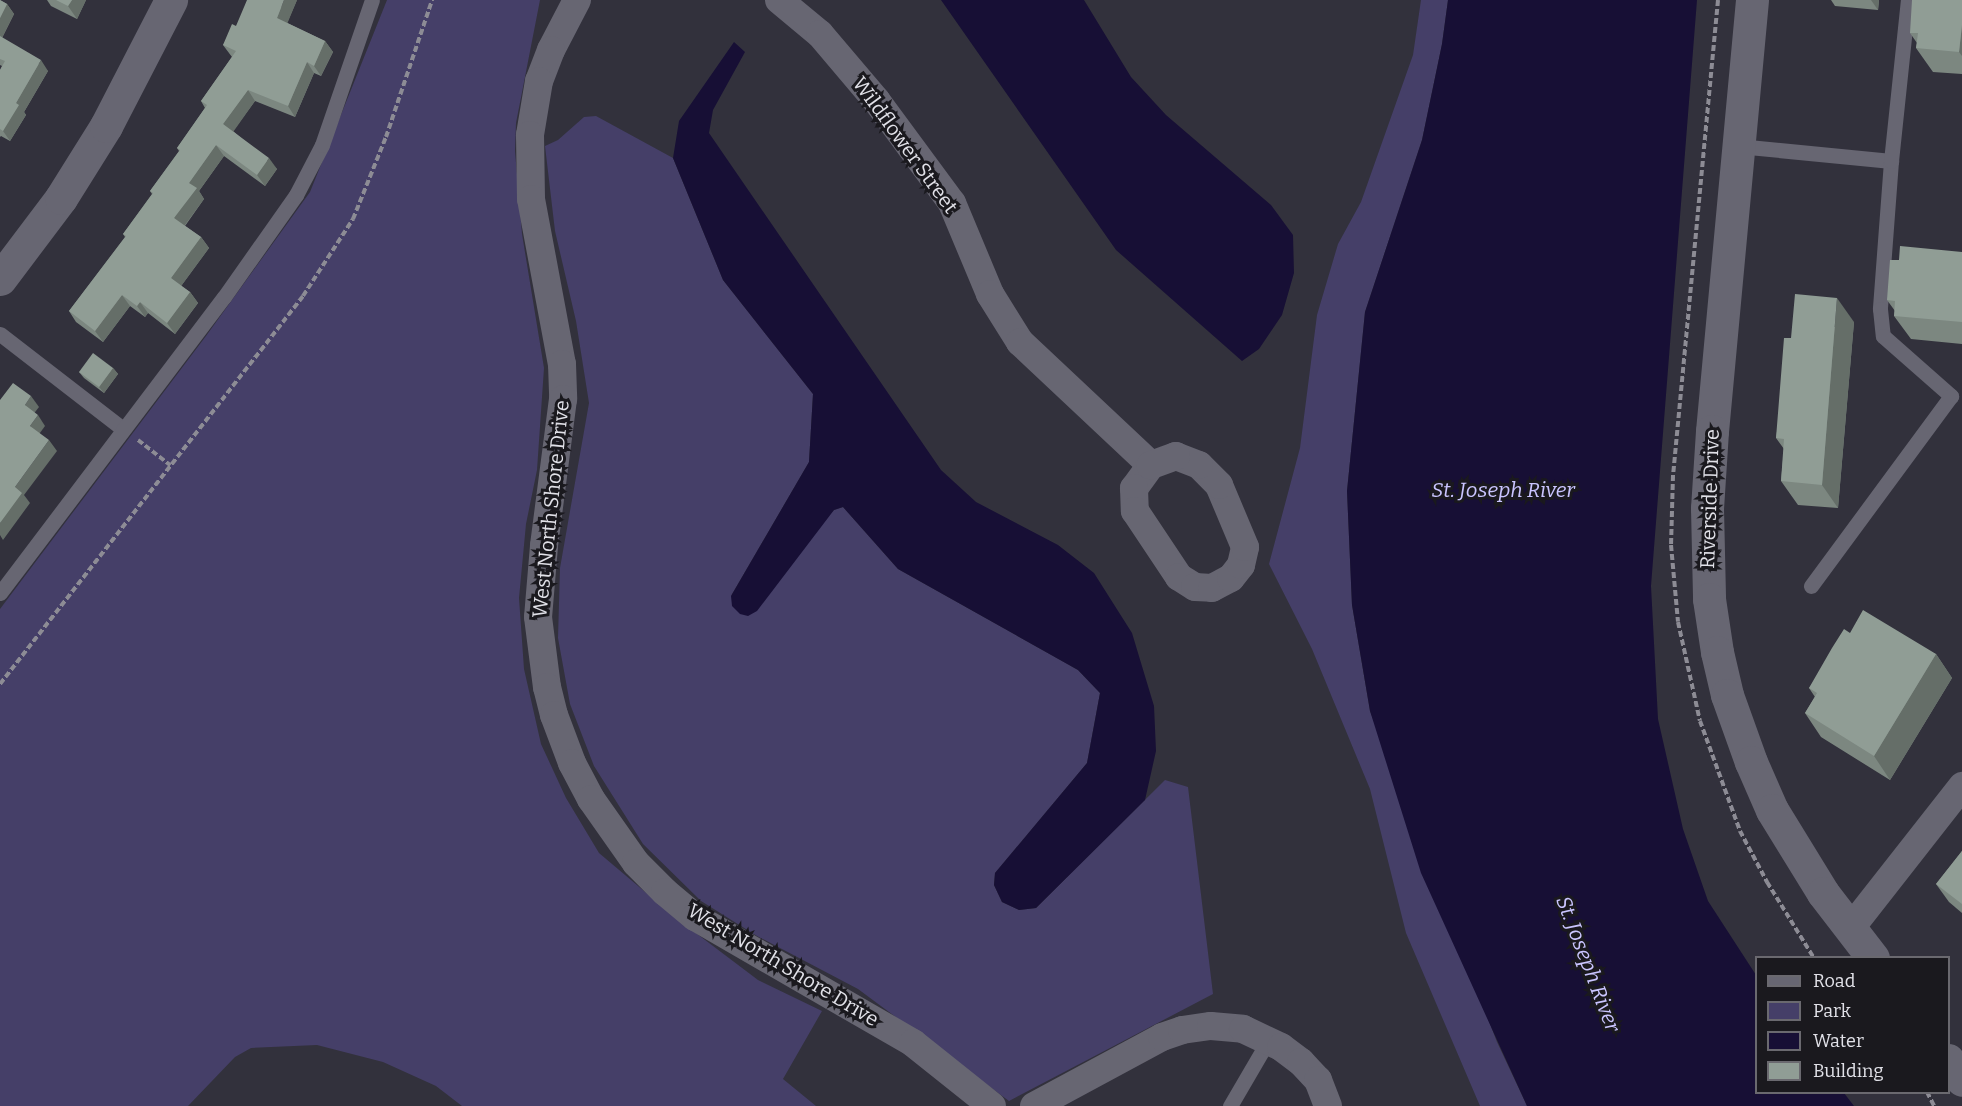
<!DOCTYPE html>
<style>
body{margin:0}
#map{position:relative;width:1962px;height:1106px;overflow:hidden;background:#32313c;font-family:Bitter,serif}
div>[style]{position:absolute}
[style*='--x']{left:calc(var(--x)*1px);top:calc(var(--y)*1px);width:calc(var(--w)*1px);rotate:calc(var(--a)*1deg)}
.green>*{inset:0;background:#453f68}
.water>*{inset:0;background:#170f35}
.path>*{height:4px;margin-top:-2px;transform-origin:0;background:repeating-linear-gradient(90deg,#8d8c95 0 6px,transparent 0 9px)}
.lane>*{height:15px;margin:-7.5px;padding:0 7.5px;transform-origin:7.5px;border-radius:7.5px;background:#676672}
.street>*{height:28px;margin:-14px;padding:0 14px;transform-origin:14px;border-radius:14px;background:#676672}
.secondary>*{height:33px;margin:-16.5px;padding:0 16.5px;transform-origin:16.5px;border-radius:16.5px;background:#676672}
.wall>*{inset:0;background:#7c8780}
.shaded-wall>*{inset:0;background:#656e68}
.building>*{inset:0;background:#909d95}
span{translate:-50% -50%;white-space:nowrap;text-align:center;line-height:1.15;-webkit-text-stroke:6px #1a191e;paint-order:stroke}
.street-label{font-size:20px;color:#e1e1e8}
.water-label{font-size:21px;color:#cac5ff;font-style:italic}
.legend{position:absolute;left:1755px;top:956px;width:195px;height:138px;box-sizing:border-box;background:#1a191e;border:2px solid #6a696f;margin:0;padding:8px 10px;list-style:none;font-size:18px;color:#e1e1e8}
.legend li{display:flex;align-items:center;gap:12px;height:30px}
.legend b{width:30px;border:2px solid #6a696f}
</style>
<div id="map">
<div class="green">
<div style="clip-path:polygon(387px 0,540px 0,516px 123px,515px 151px,522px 234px,544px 368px,537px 470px,526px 524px,519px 598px,524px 669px,541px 744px,566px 798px,599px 853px,676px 918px,758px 980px,822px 1011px,783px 1079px,816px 1106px,462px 1106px,436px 1086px,383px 1062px,317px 1045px,251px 1048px,235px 1057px,188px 1106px,0 1106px,0 609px,206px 336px,310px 192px)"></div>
<div style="clip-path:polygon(1421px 0,1448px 0,1442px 44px,1422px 140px,1365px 312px,1347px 491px,1352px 605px,1370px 711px,1497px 1042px,1527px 1106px,1480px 1106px,1406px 933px,1370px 789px,1312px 649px,1269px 564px,1300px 448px,1317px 315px,1338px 244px,1361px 202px,1413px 55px)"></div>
<div style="clip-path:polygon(596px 116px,673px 158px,723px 280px,813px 394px,809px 462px,731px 596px,834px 510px,843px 507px,898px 569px,1078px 670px,1100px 693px,1087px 763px,995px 873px,994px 885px,1002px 902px,1019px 910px,1036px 908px,1165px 780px,1188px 787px,1213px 994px,1009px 1101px,858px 989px,757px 936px,701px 901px,643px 844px,594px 766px,570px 704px,558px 638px,560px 568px,589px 403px,576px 321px,555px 231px,545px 146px,558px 140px,584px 117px)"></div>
</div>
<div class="water">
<div style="clip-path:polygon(941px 0,1084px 0,1131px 77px,1166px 115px,1271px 205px,1293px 235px,1294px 273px,1282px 315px,1259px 349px,1242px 361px,1116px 250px)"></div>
<div style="clip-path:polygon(1448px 0,1697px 0,1651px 586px,1658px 719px,1683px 829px,1708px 901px,1756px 975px,1756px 1092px,1844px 1093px,1854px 1106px,1527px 1106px,1421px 873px,1370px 711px,1352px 605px,1347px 491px,1365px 312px,1422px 140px,1442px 44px)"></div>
<div style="clip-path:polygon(734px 42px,745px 52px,713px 110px,709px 133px,941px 470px,976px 502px,1058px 545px,1094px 573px,1132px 633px,1154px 706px,1156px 751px,1145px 800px,1036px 908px,1019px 910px,1002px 902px,994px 885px,995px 873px,1087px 763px,1100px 693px,1078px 670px,898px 569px,843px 507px,834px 510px,757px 611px,748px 616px,740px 614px,732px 606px,731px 596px,809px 462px,813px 394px,723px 280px,673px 158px,679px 121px)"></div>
</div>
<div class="path">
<div style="--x:1718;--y:0;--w:477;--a:95.4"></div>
<div style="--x:1673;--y:475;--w:70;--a:91.6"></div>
<div style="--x:1671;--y:545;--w:77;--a:84.8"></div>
<div style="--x:1678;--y:622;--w:101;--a:77.5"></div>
<div style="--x:1700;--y:721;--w:117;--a:70"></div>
<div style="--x:1740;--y:831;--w:58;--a:62.1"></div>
<div style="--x:1767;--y:882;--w:89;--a:58.3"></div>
<div style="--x:138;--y:440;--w:41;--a:38"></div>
<div style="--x:0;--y:684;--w:492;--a:-52"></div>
<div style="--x:303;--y:296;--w:92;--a:-57"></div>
<div style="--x:353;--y:219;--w:88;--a:-68.1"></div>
<div style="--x:386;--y:137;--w:145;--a:-71.4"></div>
<div style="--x:1927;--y:1092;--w:16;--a:63"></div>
</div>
<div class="lane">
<div style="--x:1738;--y:146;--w:154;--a:5.6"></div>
<div style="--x:1891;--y:161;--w:148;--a:94.3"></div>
<div style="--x:1880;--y:309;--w:27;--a:84"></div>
<div style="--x:1883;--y:336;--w:91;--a:41.4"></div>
<div style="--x:1951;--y:396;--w:236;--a:126.4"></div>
<div style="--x:1891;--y:161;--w:162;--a:-84"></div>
<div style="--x:0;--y:334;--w:155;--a:37.7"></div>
<div style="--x:0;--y:593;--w:371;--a:-52.9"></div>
<div style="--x:224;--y:297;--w:125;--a:-54.8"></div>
<div style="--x:296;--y:195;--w:56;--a:-62.5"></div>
<div style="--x:322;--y:145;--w:153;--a:-71"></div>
<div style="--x:1230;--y:1106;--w:75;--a:-59.7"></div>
</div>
<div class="street">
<div style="--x:577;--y:0;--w:56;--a:117.5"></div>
<div style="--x:551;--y:50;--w:33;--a:111"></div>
<div style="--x:539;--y:81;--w:55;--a:99.5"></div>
<div style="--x:530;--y:135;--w:64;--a:89.1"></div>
<div style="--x:531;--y:199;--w:168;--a:79.4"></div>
<div style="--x:562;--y:364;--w:35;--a:88"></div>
<div style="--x:563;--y:399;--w:148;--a:97.4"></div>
<div style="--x:544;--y:546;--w:71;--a:94.8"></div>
<div style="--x:538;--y:617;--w:71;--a:82.7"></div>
<div style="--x:547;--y:687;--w:29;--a:76"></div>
<div style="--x:554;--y:715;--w:51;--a:69.4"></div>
<div style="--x:572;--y:763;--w:41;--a:62.2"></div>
<div style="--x:591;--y:799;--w:78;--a:54.9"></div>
<div style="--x:636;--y:863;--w:41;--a:45"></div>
<div style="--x:665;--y:892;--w:39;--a:40"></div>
<div style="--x:695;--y:917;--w:252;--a:30"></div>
<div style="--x:913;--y:1043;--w:101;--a:38.6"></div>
<div style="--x:779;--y:0;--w:53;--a:39.7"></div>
<div style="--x:820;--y:34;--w:87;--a:49.7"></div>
<div style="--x:876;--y:100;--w:128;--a:53.6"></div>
<div style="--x:952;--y:203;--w:99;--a:67.3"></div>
<div style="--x:990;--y:294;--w:57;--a:58"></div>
<div style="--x:1020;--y:342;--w:180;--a:43.2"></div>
<div style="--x:1151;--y:465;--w:29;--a:126"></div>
<div style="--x:1134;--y:488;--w:23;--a:88"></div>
<div style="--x:1135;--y:511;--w:79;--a:56.3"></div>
<div style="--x:1179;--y:577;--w:19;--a:32"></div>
<div style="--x:1195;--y:587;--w:17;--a:3"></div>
<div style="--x:1212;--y:588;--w:21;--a:-28"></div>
<div style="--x:1231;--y:578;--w:16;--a:-52"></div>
<div style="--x:1241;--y:565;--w:18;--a:-77"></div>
<div style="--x:1245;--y:547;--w:67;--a:-112.8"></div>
<div style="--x:1219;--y:485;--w:28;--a:-135"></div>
<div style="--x:1199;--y:465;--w:25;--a:-159"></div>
<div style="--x:1176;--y:456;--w:27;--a:160"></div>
<div style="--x:1850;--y:929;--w:182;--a:-51.9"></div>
<div style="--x:1034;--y:1106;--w:145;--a:-28.3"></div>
<div style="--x:1162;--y:1037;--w:21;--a:-19"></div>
<div style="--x:1182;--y:1030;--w:29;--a:-8"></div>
<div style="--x:1211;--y:1026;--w:32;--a:5"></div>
<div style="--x:1243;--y:1029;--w:42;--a:25.3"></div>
<div style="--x:1281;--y:1047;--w:25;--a:37"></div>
<div style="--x:1301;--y:1062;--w:25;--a:47"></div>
<div style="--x:1318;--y:1080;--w:28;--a:69"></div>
</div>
<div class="secondary">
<div style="--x:1752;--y:0;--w:433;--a:95.3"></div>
<div style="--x:1712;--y:431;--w:77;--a:93.7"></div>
<div style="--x:1707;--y:508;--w:91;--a:88.7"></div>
<div style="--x:1709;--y:599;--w:54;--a:81.4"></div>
<div style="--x:1717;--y:652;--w:44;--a:76.9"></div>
<div style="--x:1727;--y:695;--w:71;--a:70.3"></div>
<div style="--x:1751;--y:762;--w:52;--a:66.4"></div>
<div style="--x:1772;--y:810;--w:97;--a:58.4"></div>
<div style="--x:1823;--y:893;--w:82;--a:52.4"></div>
<div style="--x:0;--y:279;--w:101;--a:-53"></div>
<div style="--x:61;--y:198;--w:85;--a:-58"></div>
<div style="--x:106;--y:126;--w:142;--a:-62.7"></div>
<div style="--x:1948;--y:1060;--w:24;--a:55"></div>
</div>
<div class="wall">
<div style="clip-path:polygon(0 0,7px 4px,14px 14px,2px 38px,48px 71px,24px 112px,26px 115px,10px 141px,1px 136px,0 137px,0 70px,2px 66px,0 65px)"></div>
<div style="clip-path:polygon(47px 0,86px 0,77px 19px,51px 6px)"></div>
<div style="clip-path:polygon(297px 0,287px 23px,325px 41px,333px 52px,321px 76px,314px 73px,295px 117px,255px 101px,233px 131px,277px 169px,265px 186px,224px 156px,199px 191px,204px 199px,185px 226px,201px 237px,209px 248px,181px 286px,190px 292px,198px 303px,175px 334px,148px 313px,145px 317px,130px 306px,103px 342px,76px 322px,69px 311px,125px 237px,123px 234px,152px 194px,150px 191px,179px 151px,177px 148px,205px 108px,201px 101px,232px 57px,223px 45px,236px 26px)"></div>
<div style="clip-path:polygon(1831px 0,1879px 0,1878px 10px,1835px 6px)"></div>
<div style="clip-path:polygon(1962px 0,1962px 74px,1933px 72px,1916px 48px,1917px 43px,1910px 33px)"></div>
<div style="clip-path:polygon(1962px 252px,1962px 344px,1911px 339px,1894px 316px,1895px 311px,1887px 300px,1899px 260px)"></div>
<div style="clip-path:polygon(1854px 322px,1838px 508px,1798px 505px,1781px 481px,1784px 449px,1776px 438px,1791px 338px)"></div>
<div style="clip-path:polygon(113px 368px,118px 374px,104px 393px,84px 378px,79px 372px)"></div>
<div style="clip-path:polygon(1850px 633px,1936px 654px,1952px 678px,1890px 780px,1821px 737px,1805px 713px,1815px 697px,1809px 688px)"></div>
<div style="clip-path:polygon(1962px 851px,1962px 913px,1949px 902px,1936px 884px)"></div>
</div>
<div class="shaded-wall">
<div style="clip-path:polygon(72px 0,86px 0,77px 19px,68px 6px)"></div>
<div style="clip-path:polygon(284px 0,297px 0,285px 29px,277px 18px)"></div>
<div style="clip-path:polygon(1871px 0,1879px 0,1878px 10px)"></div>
<div style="clip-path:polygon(7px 4px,14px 14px,0 42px,0 18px)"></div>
<div style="clip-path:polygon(1962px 25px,1962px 56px,1959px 52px)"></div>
<div style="clip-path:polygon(325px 41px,333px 52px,321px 76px,314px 66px)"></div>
<div style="clip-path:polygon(41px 60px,48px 71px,24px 112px,26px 115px,10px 141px,3px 131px,16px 103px)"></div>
<div style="clip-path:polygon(307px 62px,314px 73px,295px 117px,288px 106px)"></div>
<div style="clip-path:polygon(248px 90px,255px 101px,231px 135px,223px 124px)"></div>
<div style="clip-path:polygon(216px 145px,224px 156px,199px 191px,204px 199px,182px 229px,174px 218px,189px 183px)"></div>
<div style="clip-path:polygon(269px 158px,277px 169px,265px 186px,257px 175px)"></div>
<div style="clip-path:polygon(201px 237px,209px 248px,179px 289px,171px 278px)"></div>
<div style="clip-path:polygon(190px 292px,198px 303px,175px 334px,167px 323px)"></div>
<div style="clip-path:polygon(122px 295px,130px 306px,103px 342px,95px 331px)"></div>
<div style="clip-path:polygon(1837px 298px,1854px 322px,1838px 508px,1822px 485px)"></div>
<div style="clip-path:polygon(140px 302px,148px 313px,145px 317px,137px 306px)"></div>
<div style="clip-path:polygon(113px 368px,118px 374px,104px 393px,99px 387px)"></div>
<div style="clip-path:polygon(31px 396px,39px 407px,32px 416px,25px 405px)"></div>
<div style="clip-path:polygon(38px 415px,45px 426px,37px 437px,30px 426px)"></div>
<div style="clip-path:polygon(49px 440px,57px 451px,24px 495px,30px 503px,3px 540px,0 535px,0 523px,15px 487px)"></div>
<div style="clip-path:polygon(1936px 654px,1952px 678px,1890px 780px,1874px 756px)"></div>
</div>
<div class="building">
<div style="clip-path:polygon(0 0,7px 4px,0 18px)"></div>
<div style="clip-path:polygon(56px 0,72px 0,68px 6px)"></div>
<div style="clip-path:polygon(247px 0,284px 0,277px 18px,325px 41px,314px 66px,307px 62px,288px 106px,248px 90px,223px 124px,269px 158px,257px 175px,216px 145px,189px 183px,197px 188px,174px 218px,201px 237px,171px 278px,190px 292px,167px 323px,140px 302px,137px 306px,122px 295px,95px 331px,69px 311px,126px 236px,123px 234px,153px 193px,150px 191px,180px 150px,177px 148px,207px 105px,201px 101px,236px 51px,223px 45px,232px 24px,236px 26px)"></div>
<div style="clip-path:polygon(1912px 0,1962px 0,1962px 25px,1959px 52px,1916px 48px,1918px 33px,1910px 33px)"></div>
<div style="clip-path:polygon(0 36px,41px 60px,16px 103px,19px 105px,3px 131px,0 129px,0 70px,5px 61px,0 59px)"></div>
<div style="clip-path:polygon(1900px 246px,1962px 252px,1962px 322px,1894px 316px,1895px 301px,1887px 300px,1890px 260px,1899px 260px)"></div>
<div style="clip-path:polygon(1795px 294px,1837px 298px,1822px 485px,1781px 481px,1784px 439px,1776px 438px,1784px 338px,1791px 338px)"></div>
<div style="clip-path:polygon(93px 353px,113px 368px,99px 387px,79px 372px)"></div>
<div style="clip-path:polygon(13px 383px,31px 396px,25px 405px,38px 415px,30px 426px,49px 440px,15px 487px,22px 493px,0 523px,0 400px)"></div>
<div style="clip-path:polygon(1863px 610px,1936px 654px,1874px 756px,1805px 713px,1817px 693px,1809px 688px,1832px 648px,1844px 629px,1850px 633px)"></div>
<div style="clip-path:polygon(1962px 851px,1962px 904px,1936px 884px)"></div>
</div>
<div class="street-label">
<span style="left:905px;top:145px;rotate:54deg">Wildflower Street</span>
<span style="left:1710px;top:499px;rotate:-88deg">Riverside Drive</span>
<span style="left:551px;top:509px;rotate:-84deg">West North Shore Drive</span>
<span style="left:783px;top:965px;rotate:31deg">West North Shore Drive</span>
</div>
<div class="water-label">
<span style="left:1503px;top:490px">St. Joseph River</span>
<span style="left:1588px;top:964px;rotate:69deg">St. Joseph River</span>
</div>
<ul class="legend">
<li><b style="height:8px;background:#676672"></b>Road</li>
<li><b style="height:16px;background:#453f68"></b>Park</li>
<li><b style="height:16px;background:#170f35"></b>Water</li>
<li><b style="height:16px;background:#909d95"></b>Building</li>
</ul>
</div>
